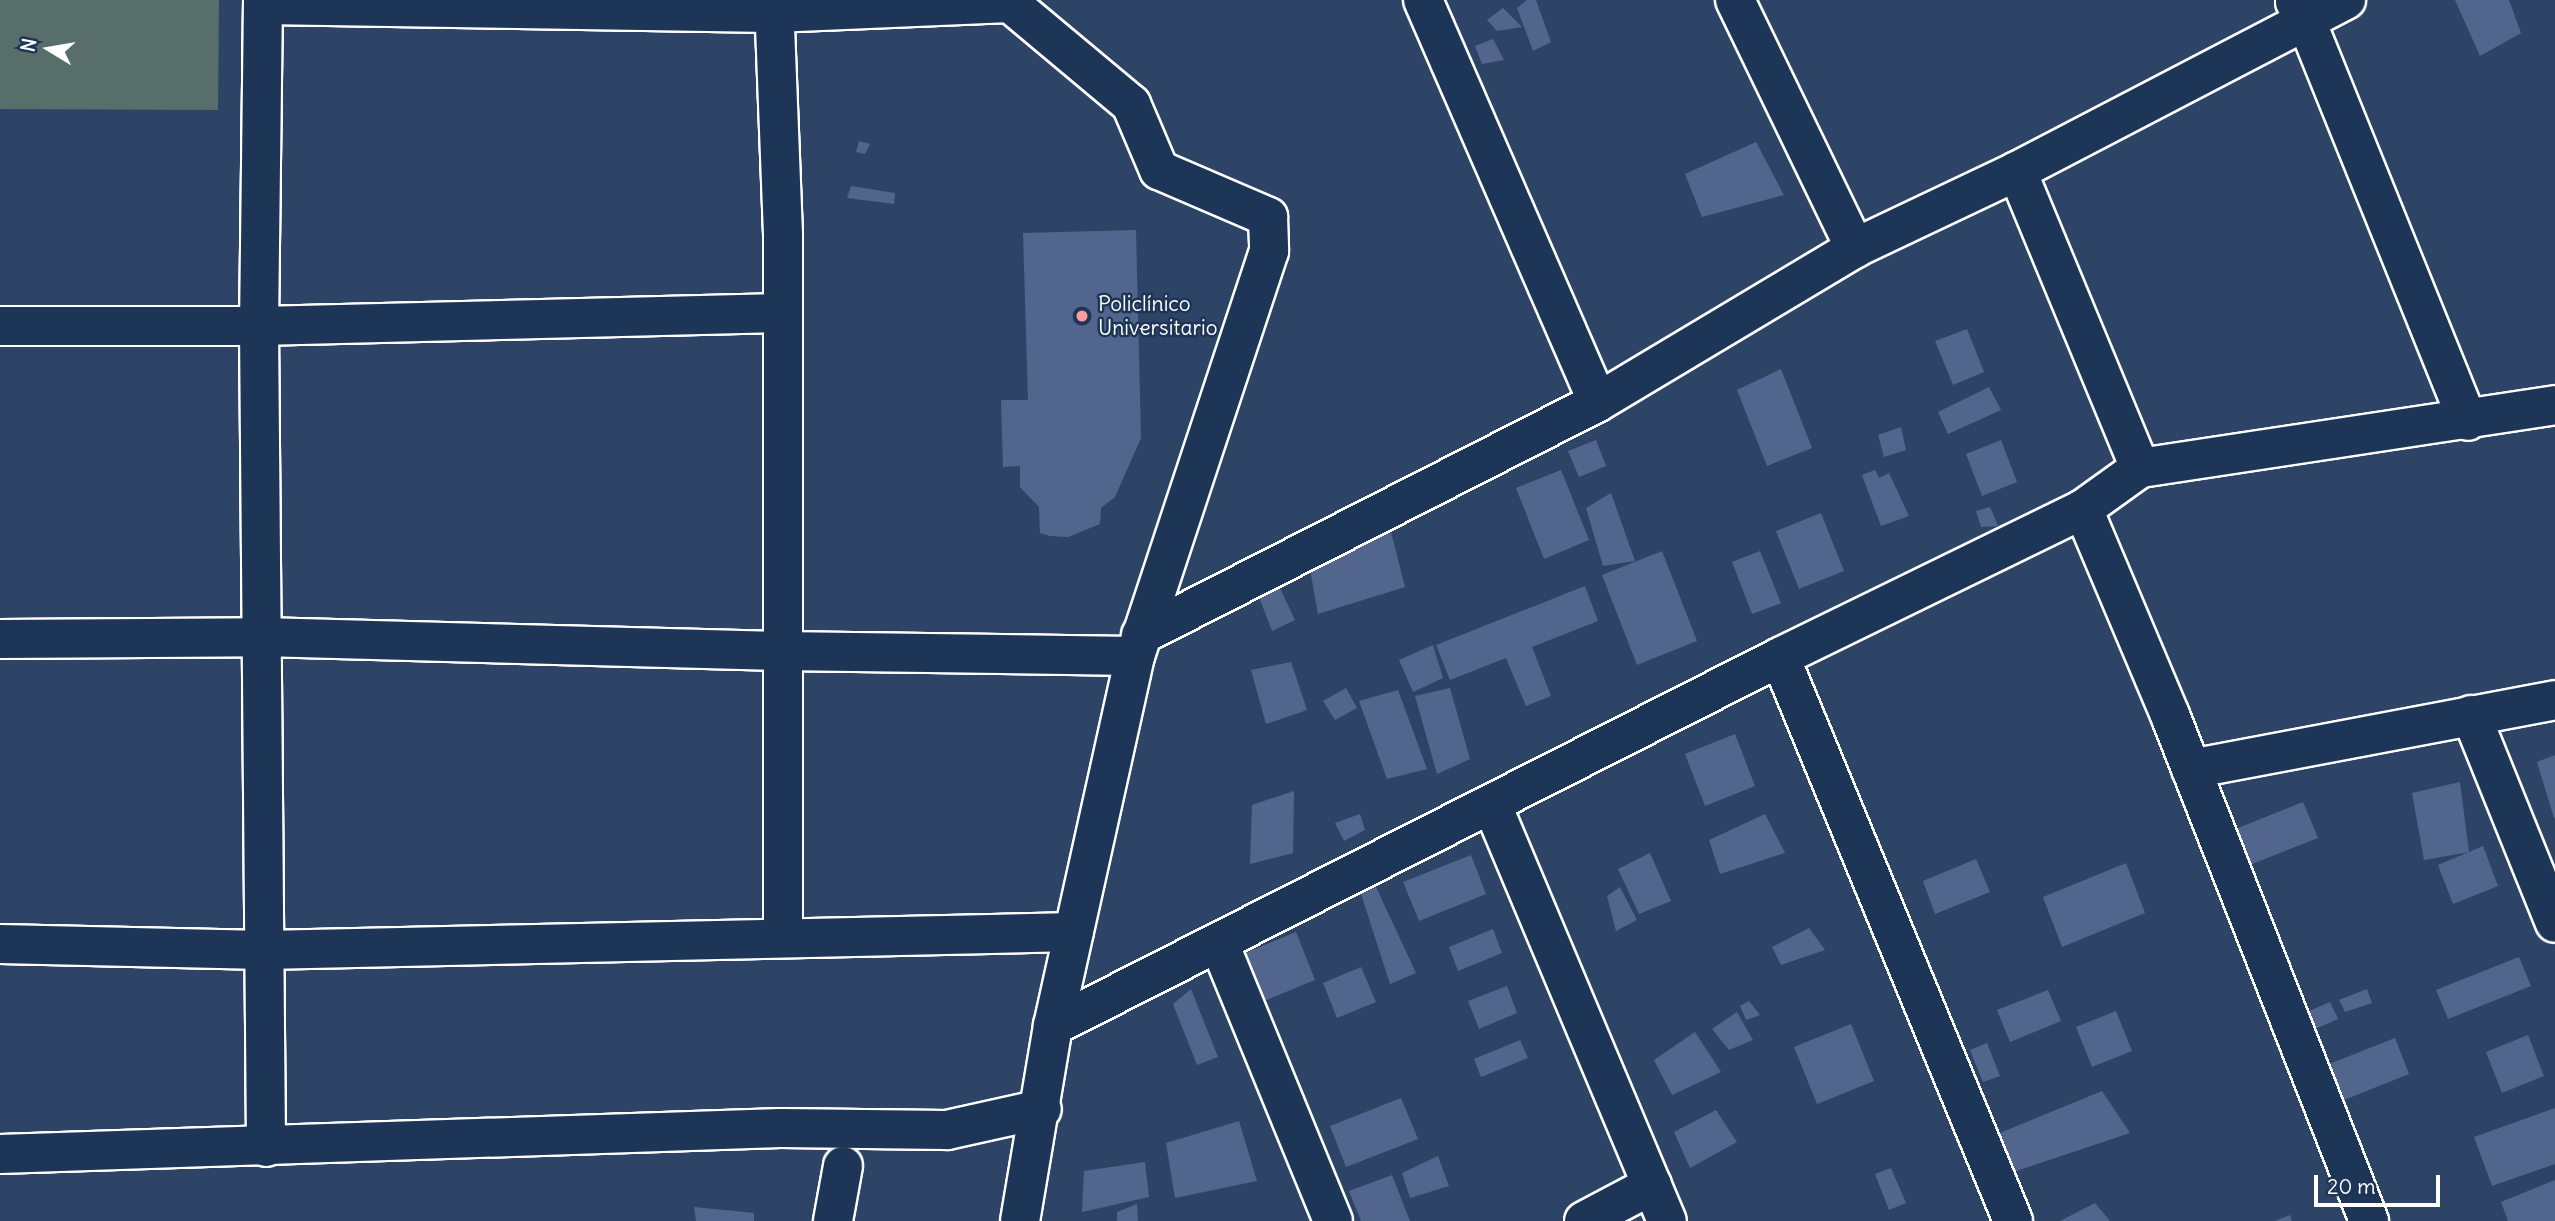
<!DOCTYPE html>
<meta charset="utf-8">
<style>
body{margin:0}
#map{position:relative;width:2555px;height:1221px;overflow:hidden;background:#2d4467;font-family:Delius,sans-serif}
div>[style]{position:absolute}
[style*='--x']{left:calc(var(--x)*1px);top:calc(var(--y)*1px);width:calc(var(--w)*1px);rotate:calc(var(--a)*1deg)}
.green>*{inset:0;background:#576e6b}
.building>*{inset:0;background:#52668d}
.roads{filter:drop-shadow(2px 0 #fff) drop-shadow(-2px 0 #fff) drop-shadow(0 2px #fff) drop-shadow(0 -2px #fff)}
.minor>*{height:38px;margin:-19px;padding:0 19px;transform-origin:19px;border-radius:19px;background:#1d3557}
.dots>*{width:19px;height:19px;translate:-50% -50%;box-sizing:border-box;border:4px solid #1d3557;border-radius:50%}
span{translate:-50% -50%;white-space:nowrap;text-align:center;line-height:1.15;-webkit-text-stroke:5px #1d3557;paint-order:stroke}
.poi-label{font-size:21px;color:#fff}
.left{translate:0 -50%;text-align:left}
.north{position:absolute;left:14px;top:14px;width:70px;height:70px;-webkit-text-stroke:5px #1d3557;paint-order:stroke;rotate:281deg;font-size:19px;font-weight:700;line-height:28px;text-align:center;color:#fff}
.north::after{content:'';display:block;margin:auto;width:24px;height:32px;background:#fff;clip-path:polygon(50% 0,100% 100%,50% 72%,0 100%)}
.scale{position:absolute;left:2314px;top:1175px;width:126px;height:32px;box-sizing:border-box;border:4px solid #fff;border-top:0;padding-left:9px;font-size:21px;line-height:24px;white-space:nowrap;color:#fff;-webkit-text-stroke:5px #1d3557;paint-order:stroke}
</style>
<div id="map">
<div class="green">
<div style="clip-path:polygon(0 0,219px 0,218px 110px,0 109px)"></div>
</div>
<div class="building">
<div style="clip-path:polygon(1527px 0,1536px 0,1551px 42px,1533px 51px,1517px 8px)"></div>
<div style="clip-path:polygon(2455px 0,2509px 0,2521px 33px,2480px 56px)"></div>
<div style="clip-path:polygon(1503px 8px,1522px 27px,1497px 31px,1487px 20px)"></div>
<div style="clip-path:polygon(1493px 39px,1504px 60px,1482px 64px,1475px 46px)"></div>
<div style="clip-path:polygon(859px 141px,870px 144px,865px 154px,856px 152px)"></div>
<div style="clip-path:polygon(1756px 142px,1784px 195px,1702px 217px,1685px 174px)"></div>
<div style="clip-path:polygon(851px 186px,895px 193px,894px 204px,847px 198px)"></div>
<div style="clip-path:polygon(1136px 230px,1141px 438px,1115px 497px,1101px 508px,1100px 524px,1068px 537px,1050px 536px,1040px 533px,1039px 507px,1020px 487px,1020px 466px,1003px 467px,1001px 400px,1028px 400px,1023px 233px)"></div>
<div style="clip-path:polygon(1967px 329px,1984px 372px,1953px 385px,1935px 341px)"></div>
<div style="clip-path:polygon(1781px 369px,1812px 448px,1767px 466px,1737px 390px)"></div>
<div style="clip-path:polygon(1989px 387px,2001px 410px,1948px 434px,1938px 412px)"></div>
<div style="clip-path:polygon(1901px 427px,1906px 450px,1884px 457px,1878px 435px)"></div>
<div style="clip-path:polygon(1596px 440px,1606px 466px,1579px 477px,1568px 451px)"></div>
<div style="clip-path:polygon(2001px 440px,2017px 482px,1982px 496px,1966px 454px)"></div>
<div style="clip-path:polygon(1561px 470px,1589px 540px,1544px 559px,1516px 488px)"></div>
<div style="clip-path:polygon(1875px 470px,1879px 478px,1889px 473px,1909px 516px,1881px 526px,1862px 475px)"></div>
<div style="clip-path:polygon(1611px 493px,1635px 561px,1603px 566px,1586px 508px)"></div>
<div style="clip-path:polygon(1990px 507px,1998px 526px,1981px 527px,1976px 511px)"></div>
<div style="clip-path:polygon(1821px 513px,1844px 571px,1799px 589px,1776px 531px)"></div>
<div style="clip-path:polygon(1391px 532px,1405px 587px,1318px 614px,1310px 569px)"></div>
<div style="clip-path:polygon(1662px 551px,1697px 641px,1637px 665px,1602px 575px)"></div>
<div style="clip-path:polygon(1760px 551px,1781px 603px,1752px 614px,1732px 562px)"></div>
<div style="clip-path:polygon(1278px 584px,1295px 620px,1272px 631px,1259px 597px)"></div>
<div style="clip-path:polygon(1585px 586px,1598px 621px,1532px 647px,1551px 696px,1526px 706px,1506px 658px,1450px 680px,1436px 645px)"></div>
<div style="clip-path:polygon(1433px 645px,1443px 678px,1413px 692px,1399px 660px)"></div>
<div style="clip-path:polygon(1291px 662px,1307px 710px,1266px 724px,1251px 670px)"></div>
<div style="clip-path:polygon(1346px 688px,1357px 708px,1335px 720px,1323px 701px)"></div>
<div style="clip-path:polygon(1450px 688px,1470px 759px,1437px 774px,1415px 696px)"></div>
<div style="clip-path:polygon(1398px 690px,1427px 769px,1387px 779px,1359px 701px)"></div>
<div style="clip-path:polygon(1735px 734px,1755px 786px,1705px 806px,1685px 754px)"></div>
<div style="clip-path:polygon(2555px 755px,2555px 818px,2554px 818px,2537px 762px)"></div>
<div style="clip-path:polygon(2460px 782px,2469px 852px,2424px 860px,2412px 793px)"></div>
<div style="clip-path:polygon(1294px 791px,1293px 853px,1250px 864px,1252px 805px)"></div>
<div style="clip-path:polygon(2303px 802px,2318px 838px,2247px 866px,2233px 830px)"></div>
<div style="clip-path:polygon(1360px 814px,1365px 830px,1344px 841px,1335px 823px)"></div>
<div style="clip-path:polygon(1765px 814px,1785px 853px,1720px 874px,1709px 840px)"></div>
<div style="clip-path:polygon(2483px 846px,2498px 886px,2453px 904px,2438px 865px)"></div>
<div style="clip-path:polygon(1650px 853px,1671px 901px,1639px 914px,1618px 869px)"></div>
<div style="clip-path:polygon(1471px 855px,1486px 894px,1419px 921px,1403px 882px)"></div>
<div style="clip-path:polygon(1976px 859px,1990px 892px,1935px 914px,1923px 881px)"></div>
<div style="clip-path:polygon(2126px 863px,2145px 913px,2062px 947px,2043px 897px)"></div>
<div style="clip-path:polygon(1376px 887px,1416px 973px,1390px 984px,1361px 894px)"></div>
<div style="clip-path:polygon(1620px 887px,1637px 920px,1616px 931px,1607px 896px)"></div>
<div style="clip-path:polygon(1809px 928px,1825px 950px,1781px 965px,1772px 947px)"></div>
<div style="clip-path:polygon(1493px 929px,1502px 953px,1458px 971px,1449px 947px)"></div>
<div style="clip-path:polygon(1296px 932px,1315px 980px,1264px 1001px,1245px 953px)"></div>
<div style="clip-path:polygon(2519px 957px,2531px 986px,2448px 1019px,2436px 990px)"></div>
<div style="clip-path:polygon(1361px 967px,1376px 1002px,1337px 1018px,1323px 983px)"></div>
<div style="clip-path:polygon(1507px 986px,1517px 1013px,1479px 1029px,1468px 1001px)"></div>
<div style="clip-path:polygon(1191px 989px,1218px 1057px,1197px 1065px,1173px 1004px)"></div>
<div style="clip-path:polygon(2367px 989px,2372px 1003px,2345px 1012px,2339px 1000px)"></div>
<div style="clip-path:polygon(2048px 990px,2061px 1021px,2010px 1042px,1997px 1010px)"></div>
<div style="clip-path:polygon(1749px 1001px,1760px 1015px,1746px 1020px,1740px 1006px)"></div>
<div style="clip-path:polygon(2330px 1002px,2338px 1019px,2315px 1029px,2309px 1011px)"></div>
<div style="clip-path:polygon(2116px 1011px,2132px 1051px,2092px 1067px,2076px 1027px)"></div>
<div style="clip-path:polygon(1737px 1012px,1753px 1040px,1729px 1050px,1712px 1029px)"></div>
<div style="clip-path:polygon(1851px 1024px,1874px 1081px,1817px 1104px,1794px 1047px)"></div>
<div style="clip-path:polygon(1695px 1032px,1721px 1072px,1672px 1095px,1654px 1060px)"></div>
<div style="clip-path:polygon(2528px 1035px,2544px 1076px,2502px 1093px,2486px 1052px)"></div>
<div style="clip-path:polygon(2395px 1038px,2409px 1074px,2339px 1102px,2324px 1066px)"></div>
<div style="clip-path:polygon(1520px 1040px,1528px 1058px,1481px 1077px,1474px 1059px)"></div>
<div style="clip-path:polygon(1987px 1043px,2000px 1076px,1983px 1082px,1970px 1050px)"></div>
<div style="clip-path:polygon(2102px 1091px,2130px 1133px,2004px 1175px,1990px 1137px)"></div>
<div style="clip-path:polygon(1401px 1098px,1418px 1139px,1346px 1167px,1330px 1126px)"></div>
<div style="clip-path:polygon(2555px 1108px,2555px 1164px,2492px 1186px,2474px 1137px)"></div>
<div style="clip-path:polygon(1716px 1110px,1737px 1142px,1690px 1168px,1674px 1132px)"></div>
<div style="clip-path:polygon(1239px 1121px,1257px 1181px,1175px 1198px,1166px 1143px)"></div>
<div style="clip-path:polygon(1438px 1156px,1449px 1186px,1410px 1198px,1402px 1173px)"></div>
<div style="clip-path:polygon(1145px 1162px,1149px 1197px,1082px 1212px,1084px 1171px)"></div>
<div style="clip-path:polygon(1891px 1168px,1906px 1203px,1889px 1210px,1875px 1174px)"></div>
<div style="clip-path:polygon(1392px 1175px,1410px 1221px,1361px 1221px,1349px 1191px)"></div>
<div style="clip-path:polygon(2555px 1180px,2555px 1221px,2508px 1221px,2501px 1202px)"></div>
<div style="clip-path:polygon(2095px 1203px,2110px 1221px,2060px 1221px)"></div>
<div style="clip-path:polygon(1137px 1204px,1138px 1221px,1117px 1221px,1117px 1212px)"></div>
<div style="clip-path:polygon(694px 1207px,754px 1213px,754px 1221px,696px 1221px)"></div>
<div style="clip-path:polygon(2290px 1215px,2292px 1221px,2275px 1221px)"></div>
</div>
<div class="roads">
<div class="minor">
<div style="--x:263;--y:0;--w:326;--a:90.7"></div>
<div style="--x:259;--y:326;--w:821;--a:89.51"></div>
<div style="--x:774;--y:0;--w:235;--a:87.8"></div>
<div style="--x:783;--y:235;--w:702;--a:90"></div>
<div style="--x:1423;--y:0;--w:438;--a:66.5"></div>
<div style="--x:1735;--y:0;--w:276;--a:64.2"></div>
<div style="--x:2295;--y:2;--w:24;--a:60"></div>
<div style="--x:2307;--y:23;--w:429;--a:68"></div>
<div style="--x:263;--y:5;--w:511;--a:0.9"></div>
<div style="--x:774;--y:13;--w:236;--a:-2.4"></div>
<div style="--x:1010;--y:3;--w:158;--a:39.9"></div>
<div style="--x:1131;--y:104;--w:72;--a:67"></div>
<div style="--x:1159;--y:170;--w:119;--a:23.3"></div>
<div style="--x:1268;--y:217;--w:34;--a:88"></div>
<div style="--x:1269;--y:251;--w:427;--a:108.3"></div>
<div style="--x:1135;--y:656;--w:379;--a:102.5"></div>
<div style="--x:1053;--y:1026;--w:198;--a:99.6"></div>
<div style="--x:2017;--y:171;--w:321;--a:67.5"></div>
<div style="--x:0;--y:326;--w:259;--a:0"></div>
<div style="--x:259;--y:326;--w:522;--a:-1.43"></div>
<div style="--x:2083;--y:509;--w:224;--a:67.1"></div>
<div style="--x:2170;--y:715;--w:544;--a:68.53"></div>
<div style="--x:1141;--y:635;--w:513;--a:-27.01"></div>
<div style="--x:1598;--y:402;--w:300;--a:-30.9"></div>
<div style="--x:1855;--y:248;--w:179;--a:-25.4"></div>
<div style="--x:2017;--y:171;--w:371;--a:-27.5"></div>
<div style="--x:0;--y:639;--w:262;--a:-0.4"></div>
<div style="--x:262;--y:637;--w:517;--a:1.55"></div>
<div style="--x:779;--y:651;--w:356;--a:0.8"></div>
<div style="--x:1780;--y:657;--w:610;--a:67.55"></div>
<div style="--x:2471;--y:715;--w:224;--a:68"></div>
<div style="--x:2191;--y:769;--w:370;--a:-10.7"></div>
<div style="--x:1492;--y:805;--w:451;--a:67.2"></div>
<div style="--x:1219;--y:943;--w:300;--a:67.7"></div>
<div style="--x:0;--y:944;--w:264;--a:1.3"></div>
<div style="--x:264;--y:950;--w:810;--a:-1.27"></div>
<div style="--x:1053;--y:1026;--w:815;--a:-26.91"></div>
<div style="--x:1780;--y:657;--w:337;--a:-26"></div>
<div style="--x:2083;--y:509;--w:70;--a:-35.7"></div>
<div style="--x:2140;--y:468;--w:420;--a:-8.6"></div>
<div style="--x:0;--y:1154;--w:781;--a:-1.91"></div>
<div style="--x:781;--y:1128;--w:166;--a:0.7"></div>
<div style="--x:947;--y:1130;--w:97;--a:-12.5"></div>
<div style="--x:833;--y:1221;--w:56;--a:-79.7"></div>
<div style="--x:1584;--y:1221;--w:77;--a:-27.9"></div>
</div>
</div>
<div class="dots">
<div style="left:1082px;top:316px;background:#ff9aa2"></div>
</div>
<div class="poi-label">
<span class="left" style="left:1098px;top:316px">Policlínico<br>Universitario</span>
</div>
<div class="north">N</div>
<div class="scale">20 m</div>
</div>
